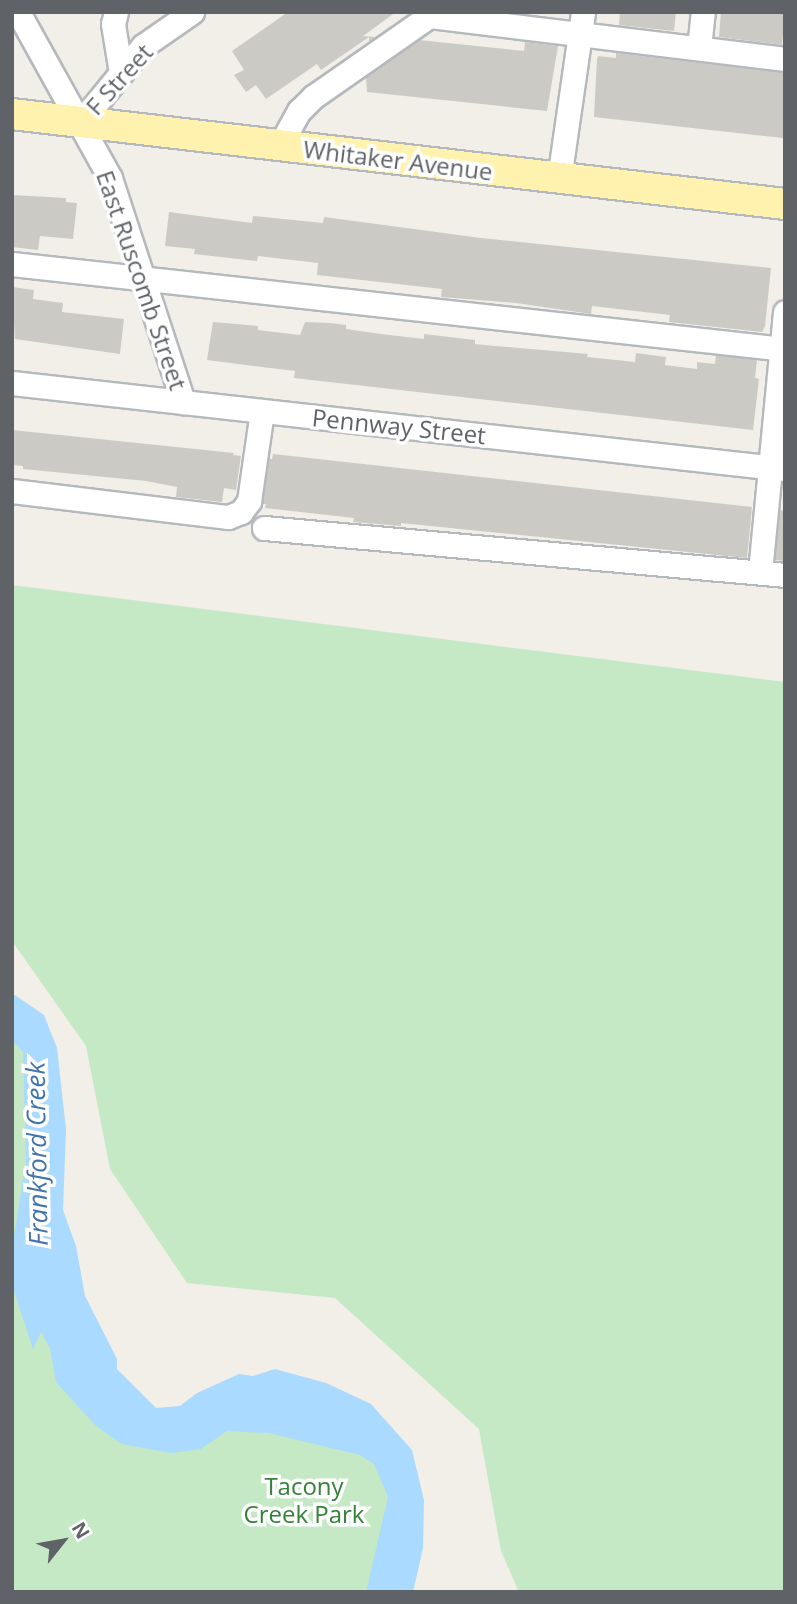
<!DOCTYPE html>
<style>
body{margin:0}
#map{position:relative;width:797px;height:1604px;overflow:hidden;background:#f1efe8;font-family:"Open Sans",sans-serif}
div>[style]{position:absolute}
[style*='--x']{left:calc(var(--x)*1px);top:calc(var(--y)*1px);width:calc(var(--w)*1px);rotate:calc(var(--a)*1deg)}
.green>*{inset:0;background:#c5e8c5}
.water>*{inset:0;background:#aadaff}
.building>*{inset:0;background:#cccac5}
.roads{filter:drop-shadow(2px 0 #b5b8bc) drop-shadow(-2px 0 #b5b8bc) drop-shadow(0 2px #b5b8bc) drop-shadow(0 -2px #b5b8bc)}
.minor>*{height:23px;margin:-11.5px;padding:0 11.5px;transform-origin:11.5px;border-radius:11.5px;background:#fff}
.major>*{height:30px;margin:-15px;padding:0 15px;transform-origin:15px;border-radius:15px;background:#fff2af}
span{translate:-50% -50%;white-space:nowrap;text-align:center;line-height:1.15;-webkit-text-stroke:7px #fff;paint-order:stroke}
.street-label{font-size:24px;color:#5f6368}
.park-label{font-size:24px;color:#348238}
.water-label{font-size:26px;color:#4174aa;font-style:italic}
.frame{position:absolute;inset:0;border:14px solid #5f6368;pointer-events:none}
.north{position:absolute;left:28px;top:1506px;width:70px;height:70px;-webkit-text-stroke:5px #fff;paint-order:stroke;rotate:59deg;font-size:19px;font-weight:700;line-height:28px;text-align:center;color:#5f6368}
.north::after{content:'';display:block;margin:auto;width:24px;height:32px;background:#5f6368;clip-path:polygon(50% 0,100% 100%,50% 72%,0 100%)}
</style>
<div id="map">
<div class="green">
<div style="clip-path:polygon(12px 585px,785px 682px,785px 1592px,519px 1592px,501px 1551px,479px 1429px,335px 1298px,187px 1283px,110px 1169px,86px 1046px,12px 941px)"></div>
<div style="clip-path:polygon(12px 1011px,37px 1025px,53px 1261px,155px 1442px,331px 1399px,400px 1462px,398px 1592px,12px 1592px)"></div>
</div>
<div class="water">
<div style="clip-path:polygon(12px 993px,44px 1015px,57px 1048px,66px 1129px,63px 1210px,76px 1246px,85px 1296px,117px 1359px,117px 1369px,156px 1408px,180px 1406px,197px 1393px,239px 1374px,253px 1376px,275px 1369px,326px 1383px,371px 1404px,412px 1450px,424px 1500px,423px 1548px,413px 1592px,366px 1592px,388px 1497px,374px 1464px,360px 1455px,269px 1433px,227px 1431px,201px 1449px,171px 1453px,122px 1444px,95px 1425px,56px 1382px,50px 1348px,41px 1332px,33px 1349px,12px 1285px,13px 1243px,26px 1159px,23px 1052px,12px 1040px)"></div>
</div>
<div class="building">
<div style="clip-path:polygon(288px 12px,396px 12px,363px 36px,375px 37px,369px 41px,369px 37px,321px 70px,317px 64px,266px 99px,256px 85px,246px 92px,234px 75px,244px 70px,232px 51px)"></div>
<div style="clip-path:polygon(620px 12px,676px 12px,674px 31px,619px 25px)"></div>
<div style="clip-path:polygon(721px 12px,785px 12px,782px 45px,719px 37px)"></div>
<div style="clip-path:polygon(419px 40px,524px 51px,525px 42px,558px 46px,547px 111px,367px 92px,366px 77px)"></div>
<div style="clip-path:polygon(616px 53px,785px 73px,783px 138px,594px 117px,597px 59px,598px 56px,616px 58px)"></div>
<div style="clip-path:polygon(12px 195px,66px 198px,66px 202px,77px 203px,73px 239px,40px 236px,38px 250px,12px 247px)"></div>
<div style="clip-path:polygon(169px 212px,252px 223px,253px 216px,323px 223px,324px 217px,481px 238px,771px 268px,765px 326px,762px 332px,669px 322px,670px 315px,592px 306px,591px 314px,516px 303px,441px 297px,442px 289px,317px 275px,318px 263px,258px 256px,257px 261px,194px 254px,195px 249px,165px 246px)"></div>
<div style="clip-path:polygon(12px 287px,34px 290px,33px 299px,63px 303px,62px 312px,124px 319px,120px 354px,15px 339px)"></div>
<div style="clip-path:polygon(213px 322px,258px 326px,258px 330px,300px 335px,305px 322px,331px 323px,346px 325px,346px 329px,381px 334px,424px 339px,424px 334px,475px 340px,475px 344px,484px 345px,588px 354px,587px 357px,635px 362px,636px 353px,666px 357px,665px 365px,697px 369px,697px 362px,715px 364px,716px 355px,757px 360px,755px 378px,759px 379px,753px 430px,294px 378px,295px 371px,207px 360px)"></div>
<div style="clip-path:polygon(12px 430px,234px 453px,233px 455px,241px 456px,236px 490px,224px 488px,222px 502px,176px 497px,177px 487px,146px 481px,23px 469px,23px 466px,12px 465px)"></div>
<div style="clip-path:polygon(273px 454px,752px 507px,747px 558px,401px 523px,401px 526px,353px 522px,354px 518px,265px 508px,266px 504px,262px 504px,269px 459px,272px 459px)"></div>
<div style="clip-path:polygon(780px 510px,785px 511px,784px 561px,775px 560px)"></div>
</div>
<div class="roads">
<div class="minor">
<div style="--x:18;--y:12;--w:190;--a:61"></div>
<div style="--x:110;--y:178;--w:236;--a:71.9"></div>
<div style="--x:116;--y:12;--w:12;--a:104"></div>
<div style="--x:113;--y:24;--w:50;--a:80.7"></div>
<div style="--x:430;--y:16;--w:358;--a:6.9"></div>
<div style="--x:699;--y:48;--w:36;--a:-84"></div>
<div style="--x:81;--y:122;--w:98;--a:-50.8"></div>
<div style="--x:143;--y:46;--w:60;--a:-34.8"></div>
<div style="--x:280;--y:145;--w:39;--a:-61"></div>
<div style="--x:299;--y:111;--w:20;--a:-45"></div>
<div style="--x:313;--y:97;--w:149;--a:-34.9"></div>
<div style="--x:559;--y:179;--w:169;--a:-81.8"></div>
<div style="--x:12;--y:264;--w:778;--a:6.28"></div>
<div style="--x:12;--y:383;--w:778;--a:6.35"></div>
<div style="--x:12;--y:491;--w:218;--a:6.9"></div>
<div style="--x:228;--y:517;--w:14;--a:-21"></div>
<div style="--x:241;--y:512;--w:14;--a:-54"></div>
<div style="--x:249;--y:501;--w:91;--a:-81.8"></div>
<div style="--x:264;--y:528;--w:523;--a:5.15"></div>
<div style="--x:760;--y:572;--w:261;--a:-84.5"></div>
</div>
<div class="major">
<div style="--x:12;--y:114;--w:778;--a:6.64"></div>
</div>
</div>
<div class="street-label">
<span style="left:119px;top:79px;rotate:-48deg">F Street</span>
<span style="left:398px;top:160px;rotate:7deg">Whitaker Avenue</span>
<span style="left:142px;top:280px;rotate:71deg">East Ruscomb Street</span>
<span style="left:399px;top:426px;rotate:6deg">Pennway Street</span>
</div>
<div class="park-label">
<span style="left:304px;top:1500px">Tacony<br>Creek Park</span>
</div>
<div class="water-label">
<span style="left:37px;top:1154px;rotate:-91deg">Frankford Creek</span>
</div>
<div class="frame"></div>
<div class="north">N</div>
</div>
